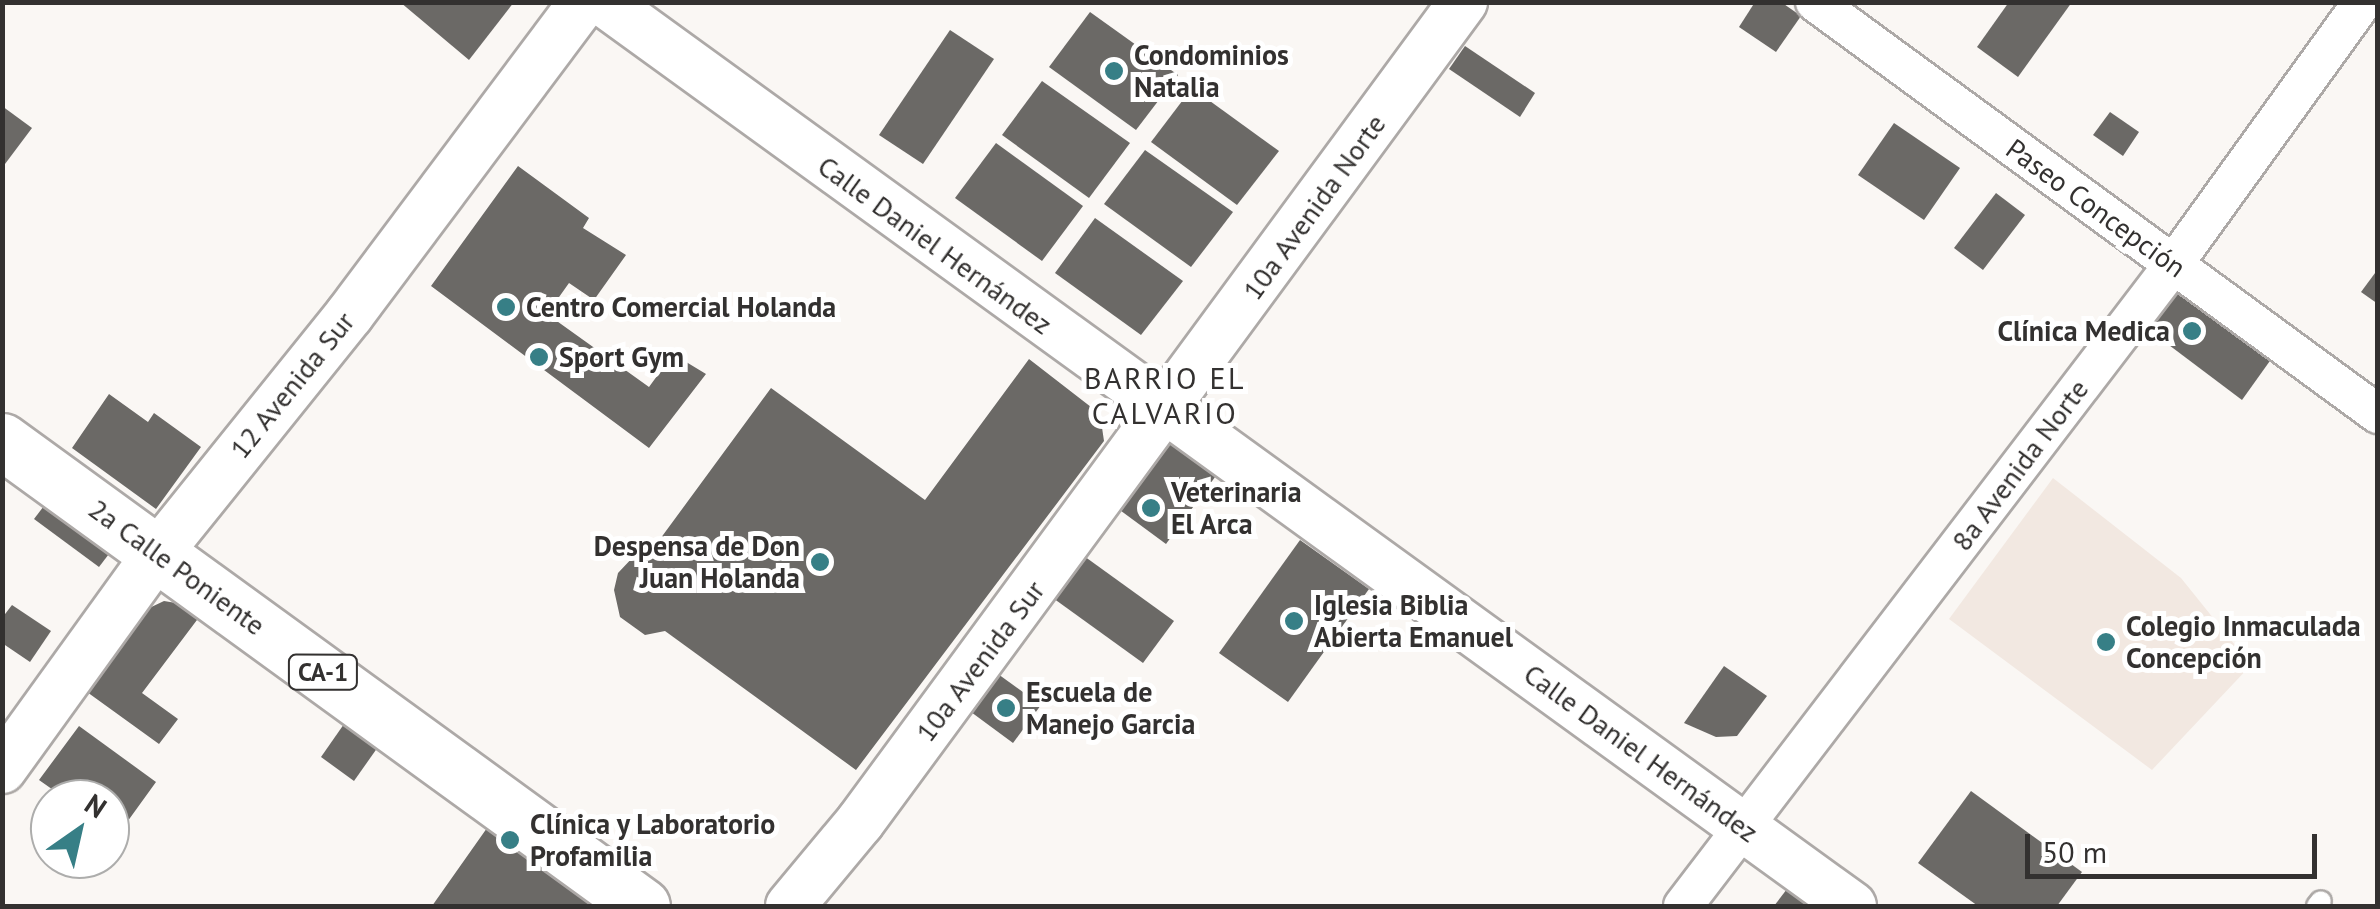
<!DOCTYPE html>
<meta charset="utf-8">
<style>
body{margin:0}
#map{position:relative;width:2380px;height:909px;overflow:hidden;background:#faf7f4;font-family:"PT Sans",sans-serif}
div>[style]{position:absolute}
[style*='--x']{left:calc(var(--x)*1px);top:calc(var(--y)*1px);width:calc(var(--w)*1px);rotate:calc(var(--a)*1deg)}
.built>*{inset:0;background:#f2e8e1}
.building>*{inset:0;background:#6b6966}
.roads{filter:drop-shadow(2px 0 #ada9a7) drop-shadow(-2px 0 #ada9a7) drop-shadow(0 2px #ada9a7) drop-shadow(0 -2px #ada9a7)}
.service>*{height:20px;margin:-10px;padding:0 10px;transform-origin:10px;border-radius:10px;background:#fff}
.minor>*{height:38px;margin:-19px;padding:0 19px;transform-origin:19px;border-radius:19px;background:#fff}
.tertiary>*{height:48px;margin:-24px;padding:0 24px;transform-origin:24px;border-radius:24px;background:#fff}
.primary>*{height:55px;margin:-27.5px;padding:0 27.5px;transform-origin:27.5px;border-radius:27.5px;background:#fff}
.dots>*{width:28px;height:28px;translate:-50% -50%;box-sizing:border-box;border:5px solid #fff;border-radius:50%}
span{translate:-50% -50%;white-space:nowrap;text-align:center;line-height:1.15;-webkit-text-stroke:10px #fff;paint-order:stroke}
.shield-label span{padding:2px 8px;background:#fff;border:2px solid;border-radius:8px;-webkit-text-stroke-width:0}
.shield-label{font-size:25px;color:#333130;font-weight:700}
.poi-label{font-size:28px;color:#333130;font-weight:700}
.left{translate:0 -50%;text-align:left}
.right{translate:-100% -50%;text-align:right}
.street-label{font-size:28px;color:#333130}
.neighbourhood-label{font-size:30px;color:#333130;letter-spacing:2.5px}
.frame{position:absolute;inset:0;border:5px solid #333130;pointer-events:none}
.north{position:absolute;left:30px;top:779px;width:100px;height:100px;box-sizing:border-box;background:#fff;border:2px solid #adadac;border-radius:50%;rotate:34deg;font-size:28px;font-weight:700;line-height:40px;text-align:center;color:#333130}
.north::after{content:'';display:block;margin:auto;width:35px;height:45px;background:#377f86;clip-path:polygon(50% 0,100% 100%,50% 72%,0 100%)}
.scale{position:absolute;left:2025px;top:834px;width:292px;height:45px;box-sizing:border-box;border:5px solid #333130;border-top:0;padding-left:12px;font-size:30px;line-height:35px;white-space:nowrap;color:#333130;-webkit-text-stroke:8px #fff;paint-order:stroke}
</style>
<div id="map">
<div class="built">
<div style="clip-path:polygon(2053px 478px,2181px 578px,2251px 665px,2152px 770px,1949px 619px)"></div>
</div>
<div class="building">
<div style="clip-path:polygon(400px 2px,514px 2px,469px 60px)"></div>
<div style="clip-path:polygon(1755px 2px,1781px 2px,1801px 16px,1776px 52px,1739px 27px)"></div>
<div style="clip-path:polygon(2009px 2px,2072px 2px,2018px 77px,1977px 47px)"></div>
<div style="clip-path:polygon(1090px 12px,1178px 75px,1136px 130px,1049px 67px)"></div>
<div style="clip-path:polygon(950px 30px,994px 59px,923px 164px,879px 135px)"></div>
<div style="clip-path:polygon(1465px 46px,1535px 93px,1520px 117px,1449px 69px)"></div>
<div style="clip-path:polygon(1042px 81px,1130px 143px,1089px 198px,1002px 135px)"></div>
<div style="clip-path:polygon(1192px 88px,1279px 151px,1237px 205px,1151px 142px)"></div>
<div style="clip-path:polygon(2px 106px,32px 128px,2px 168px)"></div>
<div style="clip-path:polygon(2110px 112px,2139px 132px,2123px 156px,2093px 135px)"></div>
<div style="clip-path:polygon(1894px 123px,1960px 168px,1924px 220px,1858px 175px)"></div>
<div style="clip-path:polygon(996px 143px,1083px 206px,1042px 261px,955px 198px)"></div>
<div style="clip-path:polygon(1145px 150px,1233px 212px,1191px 267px,1104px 204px)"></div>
<div style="clip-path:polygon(518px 166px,589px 218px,583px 228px,626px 255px,594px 300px,569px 283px,547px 314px,649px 387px,673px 354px,706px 374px,649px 448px,431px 286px)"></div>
<div style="clip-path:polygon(1996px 193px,2025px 215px,1983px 270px,1954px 248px)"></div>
<div style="clip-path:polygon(1095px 218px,1183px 281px,1141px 335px,1055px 273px)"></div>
<div style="clip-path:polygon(2378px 269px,2378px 304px,2361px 292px)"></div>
<div style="clip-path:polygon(2173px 291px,2272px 358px,2242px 400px,2145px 327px)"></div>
<div style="clip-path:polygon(1029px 359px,1100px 414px,1104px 441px,856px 770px,665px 631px,645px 635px,620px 617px,614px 590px,618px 573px,635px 555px,652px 550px,771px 388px,925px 500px)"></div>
<div style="clip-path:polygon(109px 394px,148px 422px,154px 413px,201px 447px,156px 509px,72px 448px)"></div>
<div style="clip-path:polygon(1163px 435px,1218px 473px,1166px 544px,1113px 505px)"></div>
<div style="clip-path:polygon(50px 498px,115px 546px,99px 567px,34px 519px)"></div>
<div style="clip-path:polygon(1300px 540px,1369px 589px,1288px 702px,1219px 653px)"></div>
<div style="clip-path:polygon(1077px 551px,1174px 621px,1143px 663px,1046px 593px)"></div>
<div style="clip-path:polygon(164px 601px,206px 608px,142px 693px,178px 719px,159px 744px,87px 692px,145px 610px)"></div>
<div style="clip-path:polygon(12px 605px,51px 631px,30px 662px,2px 643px,2px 618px)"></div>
<div style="clip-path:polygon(1724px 666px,1767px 696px,1737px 736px,1716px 737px,1684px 723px)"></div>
<div style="clip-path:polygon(998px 674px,1041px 705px,1013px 743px,971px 712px)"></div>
<div style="clip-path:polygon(351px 714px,385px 737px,354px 781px,321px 757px)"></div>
<div style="clip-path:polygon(79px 726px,156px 782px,117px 836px,110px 831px,110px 799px,66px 799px,39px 780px)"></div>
<div style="clip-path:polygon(1971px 791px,2082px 872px,2057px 906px,1978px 906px,1918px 863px)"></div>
<div style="clip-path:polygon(499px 811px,582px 870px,569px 888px,577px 880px,602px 906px,432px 906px)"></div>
<div style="clip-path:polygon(1787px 889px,1810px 906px,1774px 906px)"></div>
</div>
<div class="roads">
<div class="service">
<div style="--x:2317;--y:906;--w:6;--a:-51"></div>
</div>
<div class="minor">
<div style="--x:1815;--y:2;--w:698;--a:36.2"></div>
<div style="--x:1683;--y:906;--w:807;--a:-52.6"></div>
<div style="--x:2173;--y:265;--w:324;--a:-54.2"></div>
</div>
<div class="tertiary">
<div style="--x:604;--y:2;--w:1541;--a:35.92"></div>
<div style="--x:2;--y:769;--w:265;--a:-54.2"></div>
<div style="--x:157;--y:554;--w:308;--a:-51.2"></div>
<div style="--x:350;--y:314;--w:389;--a:-53.2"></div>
<div style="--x:790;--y:906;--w:109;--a:-50.2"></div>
<div style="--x:860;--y:822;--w:1018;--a:-53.67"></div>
</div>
<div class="primary">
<div style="--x:2;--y:441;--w:791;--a:36"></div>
</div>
</div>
<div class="dots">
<div style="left:1114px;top:71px;background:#377f86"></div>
<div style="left:506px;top:307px;background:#377f86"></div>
<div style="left:2192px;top:331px;background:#377f86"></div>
<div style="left:539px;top:357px;background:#377f86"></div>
<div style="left:1151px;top:508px;background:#377f86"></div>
<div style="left:820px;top:562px;background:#377f86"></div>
<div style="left:1294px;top:621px;background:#377f86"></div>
<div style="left:2106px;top:642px;background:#377f86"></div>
<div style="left:1006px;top:708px;background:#377f86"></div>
<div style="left:510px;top:840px;background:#377f86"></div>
</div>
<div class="shield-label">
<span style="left:323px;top:672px">CA-1</span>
</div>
<div class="poi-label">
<span class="left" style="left:1134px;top:71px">Condominios<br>Natalia</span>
<span class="left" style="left:526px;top:307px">Centro Comercial Holanda</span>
<span class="right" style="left:2170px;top:331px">Clínica Medica</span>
<span class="left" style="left:559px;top:357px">Sport Gym</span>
<span class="left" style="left:1171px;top:508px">Veterinaria<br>El Arca</span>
<span class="right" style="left:800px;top:562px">Despensa de Don<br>Juan Holanda</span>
<span class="left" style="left:1314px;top:621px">Iglesia Biblia<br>Abierta Emanuel</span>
<span class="left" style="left:2126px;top:642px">Colegio Inmaculada<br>Concepción</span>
<span class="left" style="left:1026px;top:708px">Escuela de<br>Manejo Garcia</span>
<span class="left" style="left:530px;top:840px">Clínica y Laboratorio<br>Profamilia</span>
</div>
<div class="street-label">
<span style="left:1314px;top:207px;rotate:-54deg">10a Avenida Norte</span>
<span style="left:2096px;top:208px;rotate:36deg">Paseo Concepción</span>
<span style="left:935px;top:245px;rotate:36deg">Calle Daniel Hernández</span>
<span style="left:292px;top:385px;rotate:-51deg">12 Avenida Sur</span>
<span style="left:2020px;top:465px;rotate:-53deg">8a Avenida Norte</span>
<span style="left:177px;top:567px;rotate:36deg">2a Calle Poniente</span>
<span style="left:980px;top:661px;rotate:-53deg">10a Avenida Sur</span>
<span style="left:1641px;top:753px;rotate:36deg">Calle Daniel Hernández</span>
</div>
<div class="neighbourhood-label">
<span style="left:1165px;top:395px">BARRIO EL<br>CALVARIO</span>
</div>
<div class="frame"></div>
<div class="north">N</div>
<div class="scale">50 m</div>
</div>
